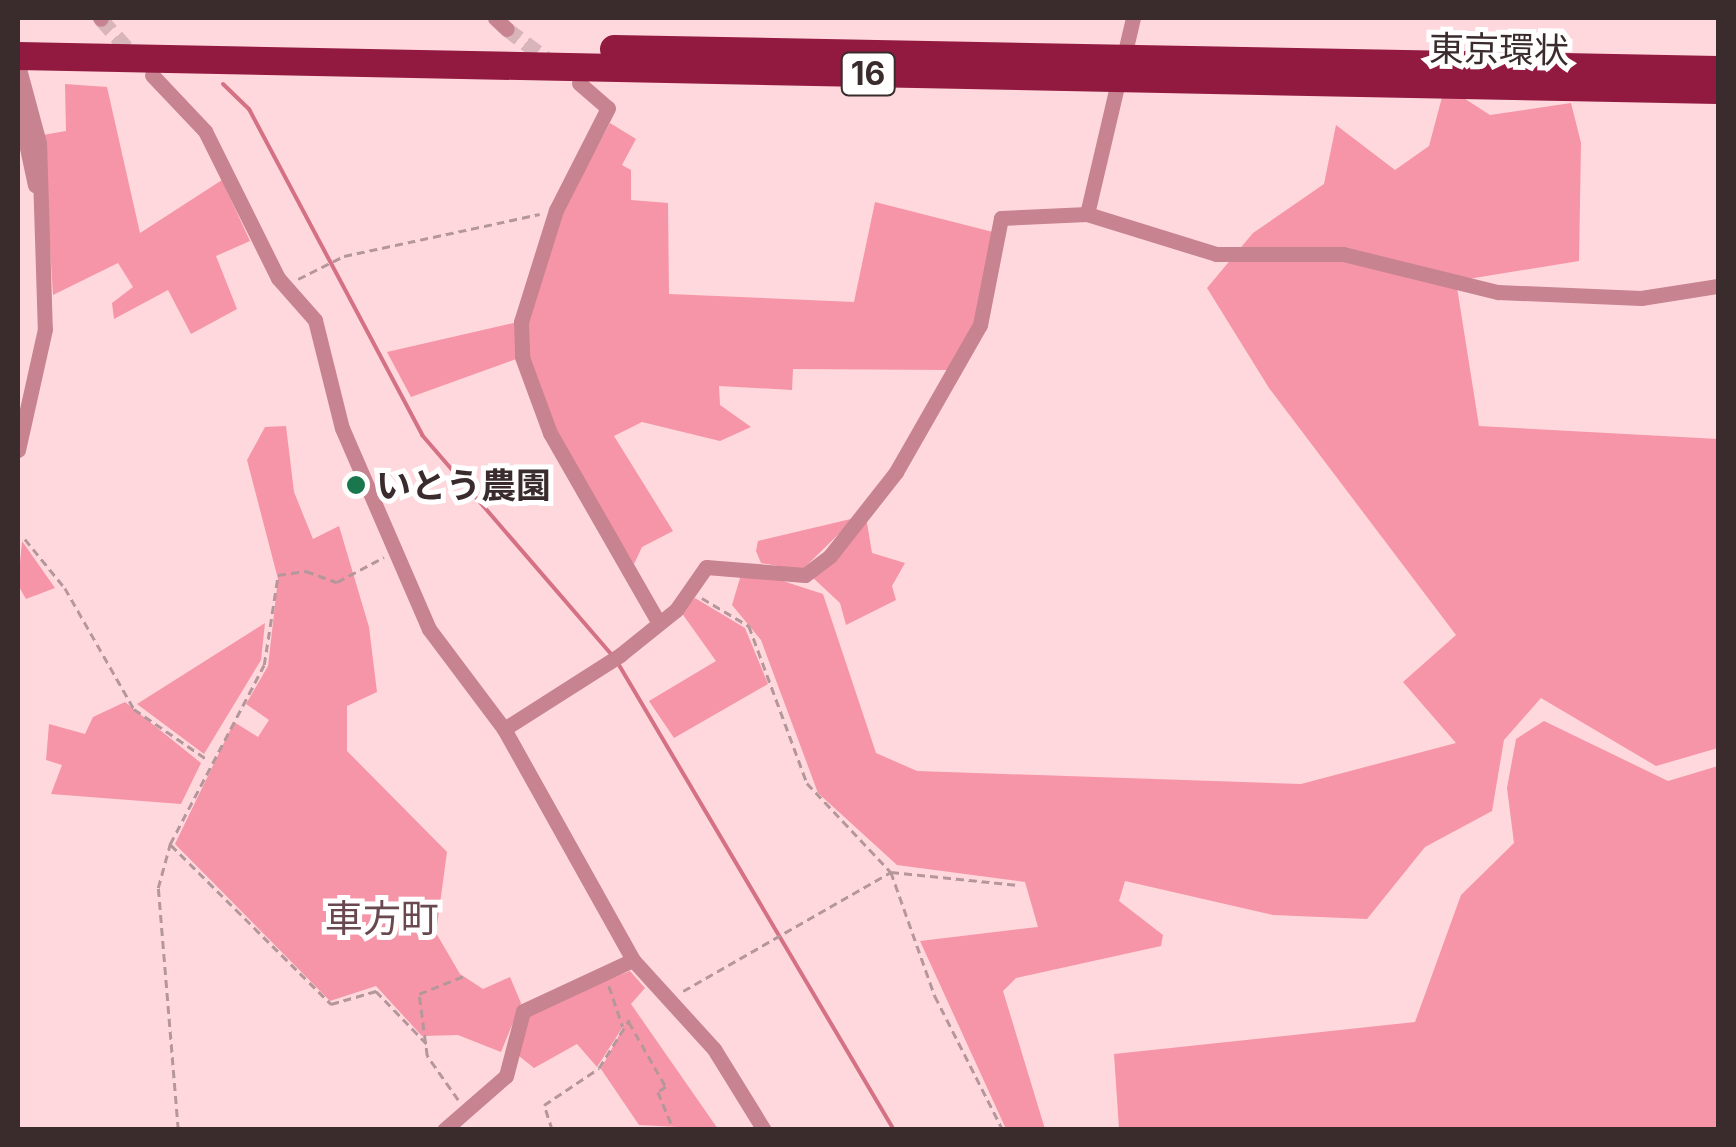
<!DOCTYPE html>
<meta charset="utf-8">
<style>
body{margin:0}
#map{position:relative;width:1736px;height:1147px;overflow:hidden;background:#ffd8dd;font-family:Inter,"Noto Sans JP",sans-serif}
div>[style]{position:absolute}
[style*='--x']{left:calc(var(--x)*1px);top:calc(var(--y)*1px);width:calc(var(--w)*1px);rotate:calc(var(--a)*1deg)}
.green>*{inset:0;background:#f595a7}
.stream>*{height:4px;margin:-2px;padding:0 2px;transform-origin:2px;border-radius:2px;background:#d57185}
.minor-tunnel>*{height:15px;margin-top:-7.5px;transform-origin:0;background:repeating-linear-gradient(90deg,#d8b5ba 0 15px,transparent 0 23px)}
.path>*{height:2.5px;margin-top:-1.25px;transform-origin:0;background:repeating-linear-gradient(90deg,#b5979b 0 8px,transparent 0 13px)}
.minor>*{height:15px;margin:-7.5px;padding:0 7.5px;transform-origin:7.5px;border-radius:7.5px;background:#c7838f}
.trunk>*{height:28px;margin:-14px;padding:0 14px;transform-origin:14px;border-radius:14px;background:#921a41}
.dots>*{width:28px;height:28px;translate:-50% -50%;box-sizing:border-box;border:5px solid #fff;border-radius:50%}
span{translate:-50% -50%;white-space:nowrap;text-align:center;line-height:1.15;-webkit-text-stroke:10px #fff;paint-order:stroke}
.shield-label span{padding:2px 8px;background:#fff;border:2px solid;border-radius:8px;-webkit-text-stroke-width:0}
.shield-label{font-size:32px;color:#3a2b2d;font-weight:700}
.street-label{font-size:35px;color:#3a2b2d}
.poi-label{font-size:35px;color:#3a2b2d;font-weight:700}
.left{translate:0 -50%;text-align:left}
.neighbourhood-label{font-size:38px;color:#69494f}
.frame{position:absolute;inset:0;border:20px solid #3a2b2d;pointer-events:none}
</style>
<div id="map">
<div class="green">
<div style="clip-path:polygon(65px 84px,107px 87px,140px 233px,222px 180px,250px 241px,216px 256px,237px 309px,191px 334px,168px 290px,114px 319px,112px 303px,133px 287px,118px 263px,53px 295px,43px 135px,66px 131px)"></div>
<div style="clip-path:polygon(1445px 86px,1490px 115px,1571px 103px,1581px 143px,1579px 261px,1456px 281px,1479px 426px,1718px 439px,1718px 748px,1656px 766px,1541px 698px,1504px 740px,1492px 811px,1425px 847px,1367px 919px,1273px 915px,1125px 881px,1119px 901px,1163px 935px,1161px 946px,1016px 978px,1003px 991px,1045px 1129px,1006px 1129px,920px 941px,1038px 927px,1025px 882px,897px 865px,818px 793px,761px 640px,732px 605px,743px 568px,823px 594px,876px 753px,917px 771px,1301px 784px,1456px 743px,1403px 682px,1456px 635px,1269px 388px,1207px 288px,1253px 233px,1324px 184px,1336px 125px,1395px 170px,1429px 146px)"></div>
<div style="clip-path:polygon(610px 123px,636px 139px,622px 165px,631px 170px,631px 200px,668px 203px,669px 294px,854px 302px,875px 202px,993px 232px,975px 324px,949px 370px,793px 369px,792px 390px,719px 386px,720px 405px,751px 427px,720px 441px,642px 422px,614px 436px,673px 531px,642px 547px,634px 564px,553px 430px,526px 357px,524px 321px,558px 219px)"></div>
<div style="clip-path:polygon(518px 322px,519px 358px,411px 397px,387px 352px)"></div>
<div style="clip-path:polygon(286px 426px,294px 492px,313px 539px,339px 526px,369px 627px,377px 692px,347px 706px,347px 751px,447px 852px,436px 933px,460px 974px,483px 989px,510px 977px,521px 1003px,501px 1052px,458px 1035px,422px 1036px,376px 986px,330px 1001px,175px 844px,234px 722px,258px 737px,269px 720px,246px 704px,268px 666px,278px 579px,247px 460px,265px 427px)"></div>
<div style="clip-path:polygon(866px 517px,872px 553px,905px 563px,892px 586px,896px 600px,846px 625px,840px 603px,811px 576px)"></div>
<div style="clip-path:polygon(855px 518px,802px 570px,761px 563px,756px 551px,758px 541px)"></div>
<div style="clip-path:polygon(22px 541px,55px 588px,26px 599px,18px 585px)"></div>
<div style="clip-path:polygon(695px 598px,745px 628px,768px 684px,674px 738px,649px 701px,716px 661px,681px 612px)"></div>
<div style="clip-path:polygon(265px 623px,261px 660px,204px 754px,137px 704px)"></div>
<div style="clip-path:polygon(125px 702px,201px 763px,181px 804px,51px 794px,62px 765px,46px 760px,49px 724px,85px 734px,93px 717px)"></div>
<div style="clip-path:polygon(1544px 721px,1668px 781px,1718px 766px,1718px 1129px,1119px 1129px,1114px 1054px,1415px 1022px,1461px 895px,1514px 843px,1507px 788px,1516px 739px)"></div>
<div style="clip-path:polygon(630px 971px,645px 988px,631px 1004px,718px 1129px,639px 1125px,601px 1069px,626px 1022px,597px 1067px,577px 1044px,534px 1068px,514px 1052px,521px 1023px,537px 1008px)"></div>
</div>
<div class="stream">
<div style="--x:223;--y:84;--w:36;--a:44"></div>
<div style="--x:249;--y:109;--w:369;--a:62"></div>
<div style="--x:422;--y:435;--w:288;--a:49.2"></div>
<div style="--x:616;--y:660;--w:546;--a:59.4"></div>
</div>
<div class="minor-tunnel">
<div style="--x:101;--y:19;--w:51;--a:48.2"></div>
<div style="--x:507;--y:29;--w:55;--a:36.9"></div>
</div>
<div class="path">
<div style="--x:298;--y:279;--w:51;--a:-26.6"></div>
<div style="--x:344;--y:256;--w:200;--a:-12.1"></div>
<div style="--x:25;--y:539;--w:63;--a:50.8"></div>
<div style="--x:65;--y:588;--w:139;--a:60.3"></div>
<div style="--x:134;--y:709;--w:90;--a:34.6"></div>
<div style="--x:702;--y:598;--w:55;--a:30.8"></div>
<div style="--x:749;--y:626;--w:167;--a:69.7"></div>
<div style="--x:807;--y:783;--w:122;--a:46.7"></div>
<div style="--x:891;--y:872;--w:132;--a:70.5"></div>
<div style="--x:935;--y:996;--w:150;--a:63.1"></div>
<div style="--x:171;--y:845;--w:226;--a:44.8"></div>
<div style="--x:331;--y:1004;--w:47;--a:-16.1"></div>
<div style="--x:376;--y:991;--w:74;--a:46.1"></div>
<div style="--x:609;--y:986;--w:43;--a:71.1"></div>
<div style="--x:683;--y:991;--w:240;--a:-29.8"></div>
<div style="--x:891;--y:872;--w:128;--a:5.8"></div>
<div style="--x:629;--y:1022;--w:75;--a:60.4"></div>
<div style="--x:666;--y:1087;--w:9;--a:148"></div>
<div style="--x:658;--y:1092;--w:41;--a:67.2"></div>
<div style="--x:458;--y:1100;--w:54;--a:-125.2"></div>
<div style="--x:427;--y:1056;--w:63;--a:-97.4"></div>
<div style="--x:419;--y:994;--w:48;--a:-21.8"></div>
<div style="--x:178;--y:1130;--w:243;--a:-94.7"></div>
<div style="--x:158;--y:888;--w:46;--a:-74.7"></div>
<div style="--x:170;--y:844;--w:202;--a:-62.3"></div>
<div style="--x:264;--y:665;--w:91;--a:-81.2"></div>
<div style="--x:278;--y:575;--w:28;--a:-8"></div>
<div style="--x:306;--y:571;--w:33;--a:20"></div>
<div style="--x:337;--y:582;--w:53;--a:-28"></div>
<div style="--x:552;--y:1130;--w:26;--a:-108"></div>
<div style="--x:544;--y:1105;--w:66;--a:-33.9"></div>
<div style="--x:599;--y:1068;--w:57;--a:-58"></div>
</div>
<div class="minor">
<div style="--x:100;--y:18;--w:1;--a:45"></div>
<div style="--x:495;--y:18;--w:16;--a:43"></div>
<div style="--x:18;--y:65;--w:81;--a:74.9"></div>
<div style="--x:39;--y:143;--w:186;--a:88.2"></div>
<div style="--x:45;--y:329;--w:124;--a:102.6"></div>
<div style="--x:152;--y:75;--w:77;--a:46.6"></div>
<div style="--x:205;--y:131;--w:164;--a:63.6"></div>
<div style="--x:278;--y:278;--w:56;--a:48.6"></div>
<div style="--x:315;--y:320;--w:111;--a:76"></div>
<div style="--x:342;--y:428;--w:219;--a:66.6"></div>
<div style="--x:429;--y:629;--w:125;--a:53.1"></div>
<div style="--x:504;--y:729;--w:265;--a:60.8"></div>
<div style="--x:633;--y:960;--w:120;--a:47.7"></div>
<div style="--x:714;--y:1049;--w:95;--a:58.3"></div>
<div style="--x:579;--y:83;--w:38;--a:41"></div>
<div style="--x:608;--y:108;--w:114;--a:117"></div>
<div style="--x:556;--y:210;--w:117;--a:107.4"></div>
<div style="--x:521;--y:322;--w:35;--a:88"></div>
<div style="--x:522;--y:357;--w:81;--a:69.8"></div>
<div style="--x:550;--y:433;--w:219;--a:60.2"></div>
<div style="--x:18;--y:106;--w:81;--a:77.9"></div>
<div style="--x:1087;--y:214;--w:135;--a:17.2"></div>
<div style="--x:1216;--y:254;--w:127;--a:0"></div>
<div style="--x:1343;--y:254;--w:160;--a:13.8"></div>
<div style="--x:1498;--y:292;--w:143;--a:2.4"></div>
<div style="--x:1641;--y:298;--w:78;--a:-8.9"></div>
<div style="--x:504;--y:729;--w:138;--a:-32.5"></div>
<div style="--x:620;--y:655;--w:72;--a:-38.8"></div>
<div style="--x:676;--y:610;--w:52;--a:-55.1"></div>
<div style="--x:706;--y:567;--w:99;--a:4.6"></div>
<div style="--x:805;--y:575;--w:31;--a:-37"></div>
<div style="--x:830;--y:556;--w:107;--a:-51.8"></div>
<div style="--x:896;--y:472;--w:169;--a:-60.3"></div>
<div style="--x:980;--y:325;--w:109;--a:-78.9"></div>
<div style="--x:1001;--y:218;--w:86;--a:-2.7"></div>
<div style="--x:1087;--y:214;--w:201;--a:-76.8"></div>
<div style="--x:444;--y:1130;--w:82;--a:-41.1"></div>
<div style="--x:506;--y:1076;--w:67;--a:-75.3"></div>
<div style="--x:523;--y:1011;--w:121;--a:-24.9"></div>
</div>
<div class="trunk">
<div style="--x:614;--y:49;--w:1104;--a:1.09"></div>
<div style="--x:18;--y:56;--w:1700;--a:1.15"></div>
</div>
<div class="dots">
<div style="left:356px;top:485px;background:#1a774d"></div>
</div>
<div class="shield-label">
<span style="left:868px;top:74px">16</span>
</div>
<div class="street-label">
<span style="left:1499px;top:49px;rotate:1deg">東京環状</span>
</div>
<div class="poi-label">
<span class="left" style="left:376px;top:485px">いとう農園</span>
</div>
<div class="neighbourhood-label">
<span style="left:382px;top:919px">車方町</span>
</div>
<div class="frame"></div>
</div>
